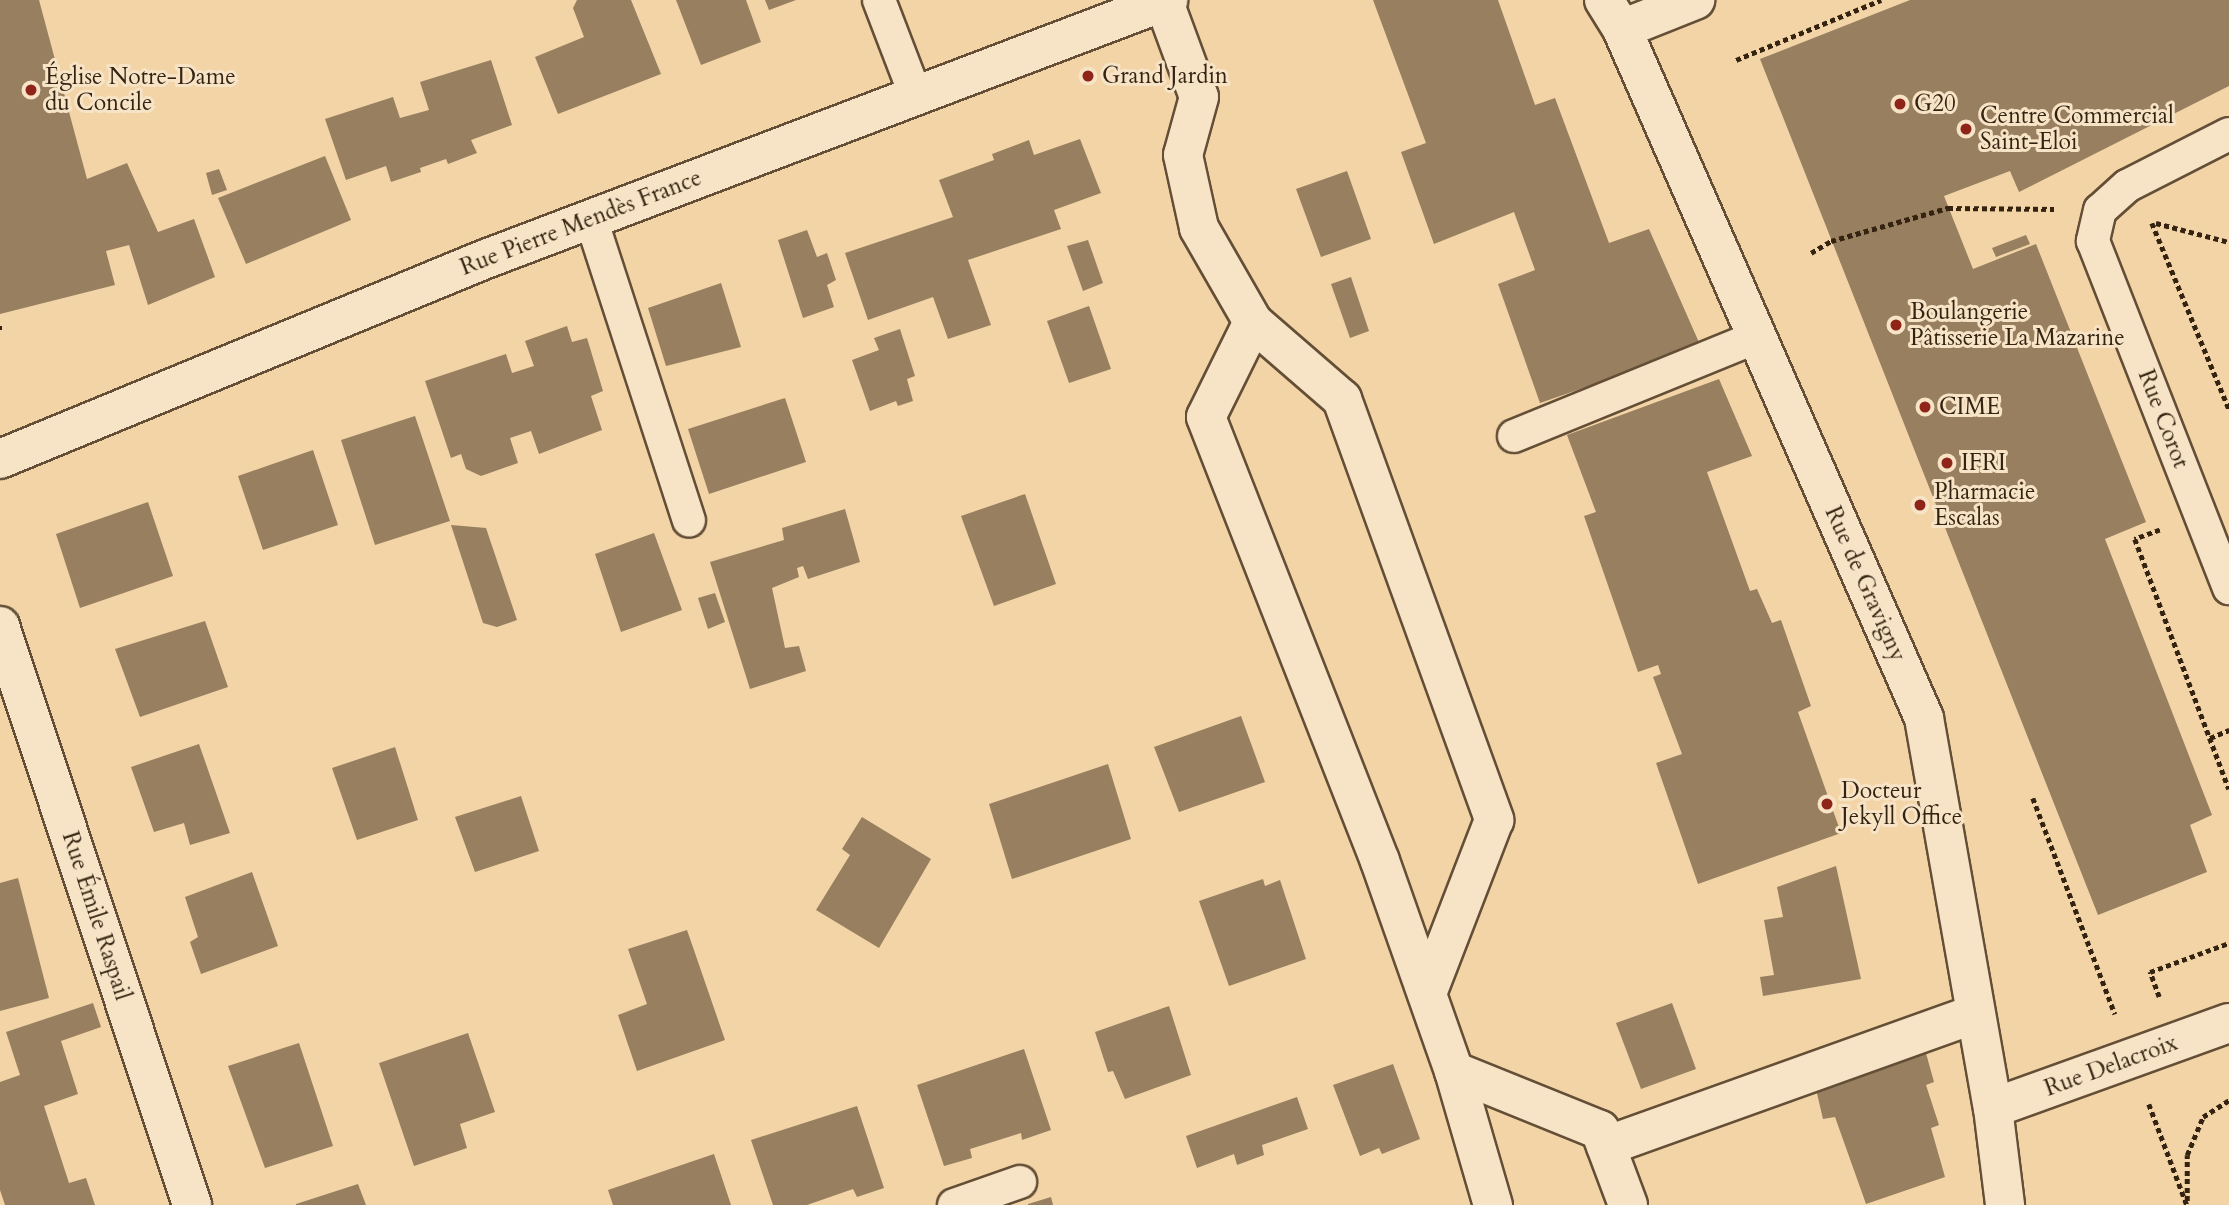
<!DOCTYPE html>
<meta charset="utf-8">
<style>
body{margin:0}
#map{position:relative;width:2229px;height:1205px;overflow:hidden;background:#f2d4a7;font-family:Cardo,serif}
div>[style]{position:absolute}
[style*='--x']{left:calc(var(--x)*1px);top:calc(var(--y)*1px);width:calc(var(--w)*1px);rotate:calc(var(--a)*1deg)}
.building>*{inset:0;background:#977f5f}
.path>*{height:4.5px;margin-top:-2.25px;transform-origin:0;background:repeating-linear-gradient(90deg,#352311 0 5px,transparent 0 8.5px)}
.roads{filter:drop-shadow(2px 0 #644f36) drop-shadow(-2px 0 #644f36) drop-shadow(0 2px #644f36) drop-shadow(0 -2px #644f36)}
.lane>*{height:32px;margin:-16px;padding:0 16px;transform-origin:16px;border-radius:16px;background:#f7e3c6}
.street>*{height:38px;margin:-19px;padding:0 19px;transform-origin:19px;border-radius:19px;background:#f7e3c6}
.secondary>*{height:38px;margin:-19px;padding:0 19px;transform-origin:19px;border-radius:19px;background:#f7e3c6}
.dots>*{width:19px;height:19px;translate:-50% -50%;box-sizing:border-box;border:4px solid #f7e3c6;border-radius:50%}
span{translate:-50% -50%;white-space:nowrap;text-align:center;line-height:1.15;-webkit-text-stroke:6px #f7e3c6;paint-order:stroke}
.poi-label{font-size:23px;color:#352311}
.left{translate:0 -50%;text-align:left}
.street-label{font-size:23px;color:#352311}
</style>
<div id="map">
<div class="building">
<div style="clip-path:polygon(0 0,39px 0,87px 179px,127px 163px,158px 232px,194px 219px,215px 277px,148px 305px,129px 245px,106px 251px,115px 285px,0 314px)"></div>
<div style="clip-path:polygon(577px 0,631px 0,661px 74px,558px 114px,535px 57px,584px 37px,573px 8px)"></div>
<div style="clip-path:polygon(676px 0,746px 0,761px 42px,701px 65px)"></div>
<div style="clip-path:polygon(765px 0,796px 0,769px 10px)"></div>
<div style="clip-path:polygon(1373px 0,1498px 0,1535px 105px,1555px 98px,1609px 243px,1649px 229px,1701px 347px,1540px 403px,1498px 284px,1535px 270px,1514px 212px,1434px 244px,1401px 152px,1426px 143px)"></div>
<div style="clip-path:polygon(1910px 0,2229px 0,2229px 86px,2019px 192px,2010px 171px,1944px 196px,1973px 269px,2036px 244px,2146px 522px,2105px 539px,2212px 815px,2190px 825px,2207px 872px,2098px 915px,1760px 59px)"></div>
<div style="clip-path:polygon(491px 60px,512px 125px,471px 140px,477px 153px,448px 164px,446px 159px,420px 168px,421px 172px,391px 182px,386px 166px,346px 180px,325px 119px,393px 97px,400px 118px,429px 110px,420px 82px)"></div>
<div style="clip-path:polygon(1080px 139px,1101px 193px,1054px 210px,1061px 229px,968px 260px,991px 325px,948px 339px,933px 297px,868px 320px,845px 253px,953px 217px,939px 180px,994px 160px,992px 154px,1029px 140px,1034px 155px)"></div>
<div style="clip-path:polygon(325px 156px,351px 220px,246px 264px,218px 198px)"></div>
<div style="clip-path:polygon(219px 169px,227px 190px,212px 195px,206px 173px)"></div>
<div style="clip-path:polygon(1347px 171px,1371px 239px,1321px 257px,1296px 189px)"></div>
<div style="clip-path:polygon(807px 230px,817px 257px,827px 253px,836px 280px,827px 285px,834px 307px,803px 318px,778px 240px)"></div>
<div style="clip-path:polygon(2026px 235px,2030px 244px,1996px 257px,1992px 248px)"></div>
<div style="clip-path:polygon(1088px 240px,1103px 283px,1083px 291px,1067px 246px)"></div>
<div style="clip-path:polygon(1351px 277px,1369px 331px,1350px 338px,1331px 284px)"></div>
<div style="clip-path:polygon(721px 283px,741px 347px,666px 366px,648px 308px)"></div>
<div style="clip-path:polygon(1089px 306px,1111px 369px,1069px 383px,1047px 321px)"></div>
<div style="clip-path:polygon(567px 326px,572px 342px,587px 338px,603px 391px,591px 396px,602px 430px,539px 454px,531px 431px,510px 438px,518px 463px,481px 476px,466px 469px,461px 454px,451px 458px,425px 381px,506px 354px,512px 373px,534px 366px,525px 341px)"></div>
<div style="clip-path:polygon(900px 329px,915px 376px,907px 379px,913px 401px,898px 406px,896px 401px,870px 411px,852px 360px,879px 350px,874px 338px)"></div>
<div style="clip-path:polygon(1719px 379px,1752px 456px,1707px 472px,1750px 591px,1757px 589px,1772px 623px,1781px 620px,1811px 706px,1798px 712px,1841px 833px,1698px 884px,1656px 763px,1682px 754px,1653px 677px,1661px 674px,1658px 665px,1638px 672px,1584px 516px,1596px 512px,1567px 435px)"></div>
<div style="clip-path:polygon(785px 398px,806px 462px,709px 494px,688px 429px)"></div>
<div style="clip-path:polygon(415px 416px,450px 521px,375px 545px,341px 440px)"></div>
<div style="clip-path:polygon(313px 450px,338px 525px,263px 550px,238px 476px)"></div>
<div style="clip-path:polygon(1025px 494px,1056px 584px,994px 606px,961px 516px)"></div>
<div style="clip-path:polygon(148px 502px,173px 576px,80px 608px,56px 534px)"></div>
<div style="clip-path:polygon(845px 509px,860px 562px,808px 579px,803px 566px,797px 568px,799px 577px,772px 588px,785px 648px,799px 646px,806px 671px,750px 689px,710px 562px,784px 540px,782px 528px)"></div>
<div style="clip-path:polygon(451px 525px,486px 528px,517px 620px,497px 627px,483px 623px)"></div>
<div style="clip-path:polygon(654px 533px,682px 610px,621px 632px,595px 554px)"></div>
<div style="clip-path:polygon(715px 593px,725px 622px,708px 629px,698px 598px)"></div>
<div style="clip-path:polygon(205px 621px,228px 687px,140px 717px,115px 649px)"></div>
<div style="clip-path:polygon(1241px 716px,1265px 782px,1179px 812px,1154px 747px)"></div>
<div style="clip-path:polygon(199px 744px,230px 833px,190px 845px,184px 823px,154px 832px,131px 767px)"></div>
<div style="clip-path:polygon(395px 747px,418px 820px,357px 840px,332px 768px)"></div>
<div style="clip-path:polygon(1108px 764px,1131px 839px,1012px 879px,989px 804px)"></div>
<div style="clip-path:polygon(521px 796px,539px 851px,475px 872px,455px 817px)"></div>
<div style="clip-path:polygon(862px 817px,931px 859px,879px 948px,816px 910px,850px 855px,842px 849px)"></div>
<div style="clip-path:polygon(1836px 866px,1861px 979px,1763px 996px,1760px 977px,1774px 975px,1764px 920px,1783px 917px,1777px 887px)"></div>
<div style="clip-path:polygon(252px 872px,278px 946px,201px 974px,190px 942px,198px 937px,185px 897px)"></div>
<div style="clip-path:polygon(18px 878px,49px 998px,0 1011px,0 883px)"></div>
<div style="clip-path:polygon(1263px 879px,1265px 886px,1280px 880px,1306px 959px,1229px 986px,1199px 901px)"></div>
<div style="clip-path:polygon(687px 930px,725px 1040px,637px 1071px,618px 1015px,647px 1004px,628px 949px)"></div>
<div style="clip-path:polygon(93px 1003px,101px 1027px,61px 1041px,78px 1094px,44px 1106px,69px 1183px,86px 1178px,95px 1205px,5px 1205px,0 1190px,0 1082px,20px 1075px,6px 1032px)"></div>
<div style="clip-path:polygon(1672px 1003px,1696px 1069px,1641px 1089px,1616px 1023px)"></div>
<div style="clip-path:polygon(1169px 1006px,1191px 1075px,1125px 1099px,1113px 1071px,1108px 1072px,1095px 1032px)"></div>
<div style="clip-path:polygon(468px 1033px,495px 1112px,460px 1124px,467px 1148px,414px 1166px,379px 1063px)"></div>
<div style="clip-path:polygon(299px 1043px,333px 1146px,265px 1168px,228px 1066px)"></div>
<div style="clip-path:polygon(1924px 1046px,1934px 1082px,1926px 1085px,1939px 1125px,1931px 1128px,1945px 1177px,1866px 1204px,1835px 1117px,1823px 1119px,1815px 1085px)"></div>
<div style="clip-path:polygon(1024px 1049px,1051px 1130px,1022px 1140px,1021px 1133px,970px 1149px,972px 1158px,944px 1166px,917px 1085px)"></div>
<div style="clip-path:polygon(1393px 1064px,1420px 1139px,1382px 1154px,1379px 1148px,1360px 1156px,1333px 1085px)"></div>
<div style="clip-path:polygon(1297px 1097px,1308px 1129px,1262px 1145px,1264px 1155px,1237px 1165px,1234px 1154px,1197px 1168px,1186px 1136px)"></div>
<div style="clip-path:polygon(857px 1106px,884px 1188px,857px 1197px,853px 1189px,807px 1205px,773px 1205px,751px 1140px)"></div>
<div style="clip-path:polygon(714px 1154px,731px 1205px,613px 1205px,608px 1190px)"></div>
<div style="clip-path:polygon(358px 1184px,366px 1205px,296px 1205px,296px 1204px)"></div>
<div style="clip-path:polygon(1051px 1197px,1053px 1205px,1028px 1205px,1028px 1204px)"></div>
</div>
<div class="path">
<div style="--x:1736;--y:60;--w:157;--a:-22.5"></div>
<div style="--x:2152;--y:223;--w:201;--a:67.5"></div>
<div style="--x:2156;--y:223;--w:75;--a:14.6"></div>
<div style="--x:1811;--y:253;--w:23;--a:-31"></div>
<div style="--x:1831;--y:241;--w:122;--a:-15.8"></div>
<div style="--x:1948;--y:208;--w:106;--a:0.5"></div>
<div style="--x:0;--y:328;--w:2;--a:0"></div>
<div style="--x:2160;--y:530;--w:27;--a:160"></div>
<div style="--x:2135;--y:539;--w:267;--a:69.4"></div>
<div style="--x:2210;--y:738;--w:21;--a:-23"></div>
<div style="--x:2033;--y:798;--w:231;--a:69.2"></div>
<div style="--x:2159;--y:997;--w:27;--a:-110"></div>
<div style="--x:2150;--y:972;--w:84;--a:-20.2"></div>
<div style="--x:2149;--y:1104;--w:108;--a:69.4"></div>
<div style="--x:2187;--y:1201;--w:46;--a:-90"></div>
<div style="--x:2187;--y:1155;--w:41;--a:-67.2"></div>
<div style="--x:2203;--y:1117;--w:31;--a:-33"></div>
</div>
<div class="roads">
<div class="lane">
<div style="--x:879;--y:0;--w:101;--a:69"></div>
<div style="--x:2229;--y:134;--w:114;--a:153"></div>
<div style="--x:2127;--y:186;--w:36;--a:138"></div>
<div style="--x:2100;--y:210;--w:32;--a:103"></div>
<div style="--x:2093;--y:241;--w:373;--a:68.6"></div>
<div style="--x:591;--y:219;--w:317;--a:72"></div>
<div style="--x:1514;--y:436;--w:262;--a:-22.2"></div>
<div style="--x:954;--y:1205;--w:70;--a:-19.2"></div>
</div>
<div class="street">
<div style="--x:1164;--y:2;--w:101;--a:69.8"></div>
<div style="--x:1199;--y:97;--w:60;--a:105.4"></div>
<div style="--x:1183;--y:155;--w:75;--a:77.6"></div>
<div style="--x:1199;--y:228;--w:108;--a:60.1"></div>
<div style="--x:1253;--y:322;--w:106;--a:116.3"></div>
<div style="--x:1206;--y:417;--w:477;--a:68.6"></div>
<div style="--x:1380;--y:861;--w:223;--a:70.6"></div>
<div style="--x:1454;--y:1071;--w:140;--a:73.8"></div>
<div style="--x:1622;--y:29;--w:79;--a:-21.7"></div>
<div style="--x:1253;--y:322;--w:118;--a:40.9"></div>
<div style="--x:1342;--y:399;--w:448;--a:70.1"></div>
<div style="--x:1494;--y:820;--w:186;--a:111.1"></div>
<div style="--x:0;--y:459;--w:522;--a:-22.39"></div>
<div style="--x:483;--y:260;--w:733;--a:-20.78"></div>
<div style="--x:0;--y:626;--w:610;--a:71.65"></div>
<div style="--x:1454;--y:1071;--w:157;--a:22"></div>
<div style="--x:1600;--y:1130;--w:80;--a:69.5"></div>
<div style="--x:1993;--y:1108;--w:251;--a:-19.8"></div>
<div style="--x:1606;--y:1146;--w:392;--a:-19.7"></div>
</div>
<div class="secondary">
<div style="--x:1604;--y:0;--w:34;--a:58"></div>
<div style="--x:1622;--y:29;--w:752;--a:66.33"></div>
<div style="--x:1924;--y:718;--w:396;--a:80"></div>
<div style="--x:1993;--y:1108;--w:98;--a:82.9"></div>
</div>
</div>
<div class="dots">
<div style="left:1088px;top:76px;background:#8f2418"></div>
<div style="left:31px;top:90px;background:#8f2418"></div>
<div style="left:1900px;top:104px;background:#8f2418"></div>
<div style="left:1966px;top:129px;background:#8f2418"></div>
<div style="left:1896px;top:325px;background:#8f2418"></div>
<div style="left:1925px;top:407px;background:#8f2418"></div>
<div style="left:1947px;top:463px;background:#8f2418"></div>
<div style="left:1920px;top:505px;background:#8f2418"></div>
<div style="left:1827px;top:804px;background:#8f2418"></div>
</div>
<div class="poi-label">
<span class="left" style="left:1102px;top:76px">Grand Jardin</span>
<span class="left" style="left:45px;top:90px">Église Notre-Dame<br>du Concile</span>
<span class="left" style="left:1914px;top:104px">G20</span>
<span class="left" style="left:1980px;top:129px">Centre Commercial<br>Saint-Eloi</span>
<span class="left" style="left:1910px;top:325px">Boulangerie<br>Pâtisserie La Mazarine</span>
<span class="left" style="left:1939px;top:407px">CIME</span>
<span class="left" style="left:1961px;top:463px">IFRI</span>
<span class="left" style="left:1934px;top:505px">Pharmacie<br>Escalas</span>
<span class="left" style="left:1841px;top:804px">Docteur<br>Jekyll Office</span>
</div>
<div class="street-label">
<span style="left:581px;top:223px;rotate:-21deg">Rue Pierre Mendès France</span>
<span style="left:2163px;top:419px;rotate:69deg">Rue Corot</span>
<span style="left:1865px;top:584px;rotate:66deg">Rue de Gravigny</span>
<span style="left:96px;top:916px;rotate:72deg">Rue Émile Raspail</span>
<span style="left:2111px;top:1066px;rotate:-20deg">Rue Delacroix</span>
</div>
</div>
